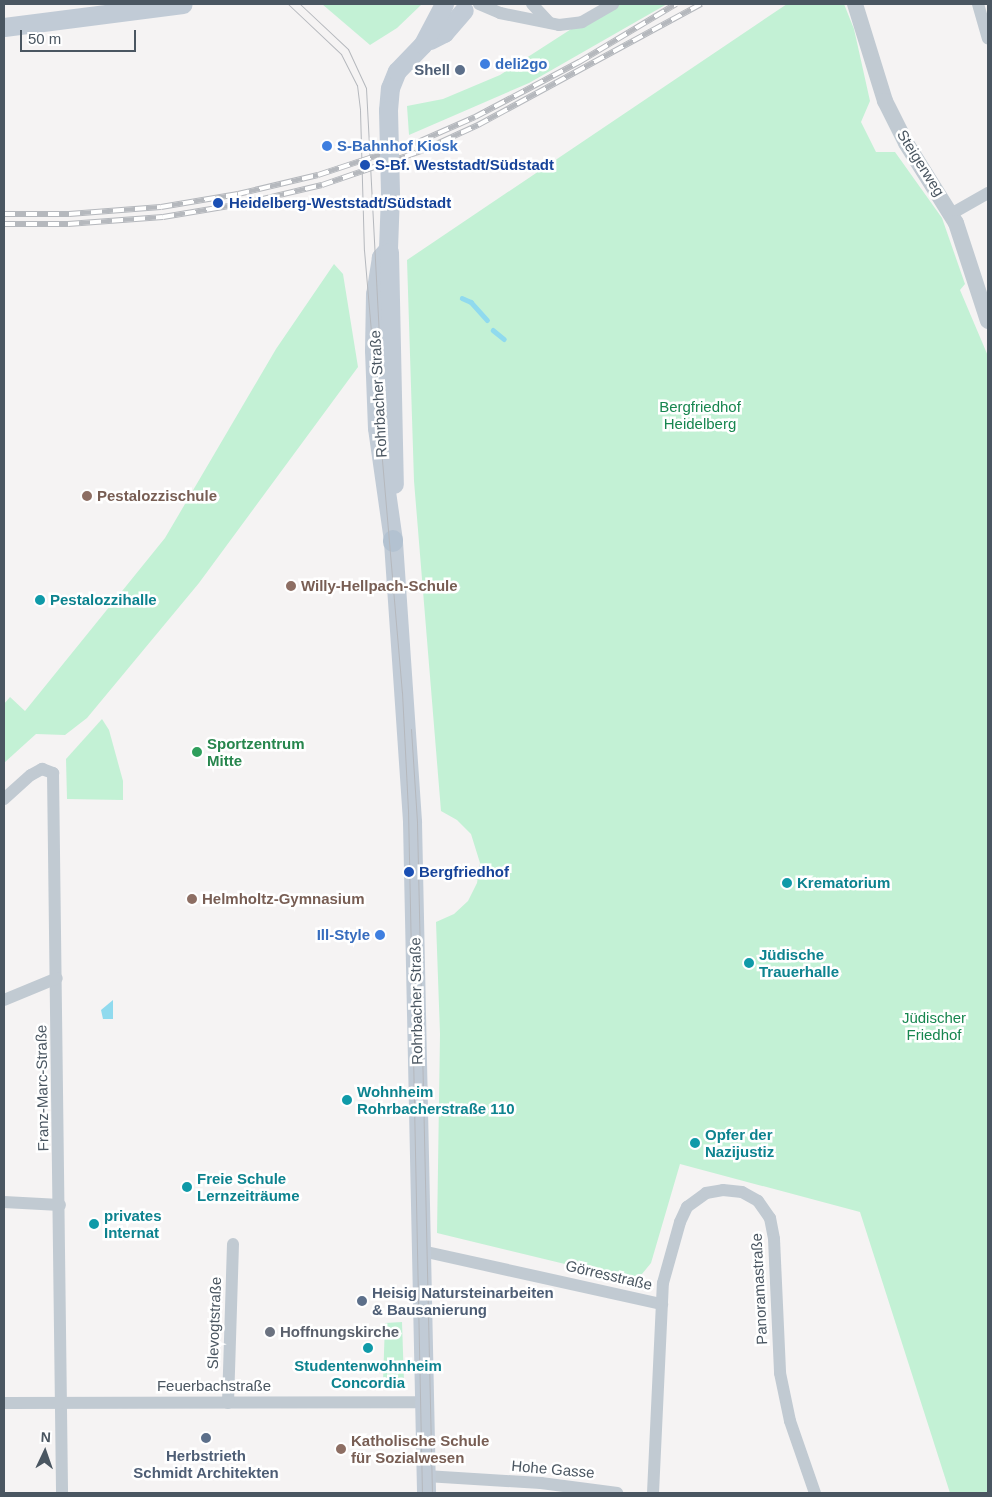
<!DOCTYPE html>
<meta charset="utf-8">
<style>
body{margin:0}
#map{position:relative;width:992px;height:1497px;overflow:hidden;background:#f5f3f3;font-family:Arial,sans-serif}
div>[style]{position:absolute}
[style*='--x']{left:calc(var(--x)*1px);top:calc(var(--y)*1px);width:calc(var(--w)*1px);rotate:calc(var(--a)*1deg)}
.green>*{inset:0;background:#c3f1d5}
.water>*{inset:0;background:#90daee}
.stream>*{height:4.5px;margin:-2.25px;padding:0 2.25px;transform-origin:2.25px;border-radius:2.25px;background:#90daee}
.minor>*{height:12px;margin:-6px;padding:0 6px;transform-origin:6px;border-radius:6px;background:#c1cad2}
.tertiary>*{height:16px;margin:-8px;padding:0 8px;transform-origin:8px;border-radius:8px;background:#c1cad2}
.secondary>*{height:19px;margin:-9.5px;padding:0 9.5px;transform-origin:9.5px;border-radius:9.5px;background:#c1cbd6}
.primary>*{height:20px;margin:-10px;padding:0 10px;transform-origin:10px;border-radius:10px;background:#b3c2d1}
.tram>*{height:1px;margin:-0.5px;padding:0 0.5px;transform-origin:0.5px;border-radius:0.5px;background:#b5b8bd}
.rail>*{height:5.5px;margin-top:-2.75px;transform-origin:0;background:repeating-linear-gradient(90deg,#fff 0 11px,#b5b8bd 0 22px);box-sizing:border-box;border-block:1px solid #b5b8bd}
.secondary-bridge>*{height:19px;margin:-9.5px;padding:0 9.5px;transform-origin:9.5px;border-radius:9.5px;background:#c1cbd6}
.dots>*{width:14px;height:14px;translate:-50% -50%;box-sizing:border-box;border:2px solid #fff;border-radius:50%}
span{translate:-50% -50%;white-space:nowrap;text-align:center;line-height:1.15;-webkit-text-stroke:5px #fff;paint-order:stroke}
.shop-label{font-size:15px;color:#366cbe;font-weight:700}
.left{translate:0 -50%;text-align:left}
.right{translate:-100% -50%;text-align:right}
.service-label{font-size:15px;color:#4e5e75;font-weight:700}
.street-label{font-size:15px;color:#4a5661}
.transit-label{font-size:15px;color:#164399;font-weight:700}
.park-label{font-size:15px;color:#17864f}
.education-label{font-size:15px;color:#785e54;font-weight:700}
.culture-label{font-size:15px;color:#0d838f;font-weight:700}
.leisure-label{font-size:15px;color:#27864d;font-weight:700}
.worship-label{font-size:15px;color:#5b616d;font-weight:700}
.frame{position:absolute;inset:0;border:5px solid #4a5661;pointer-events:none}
.north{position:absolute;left:20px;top:1427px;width:50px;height:50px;-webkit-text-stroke:4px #fff;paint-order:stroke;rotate:3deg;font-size:14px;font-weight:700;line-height:20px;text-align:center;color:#4a5661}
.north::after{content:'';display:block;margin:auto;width:18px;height:22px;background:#4a5661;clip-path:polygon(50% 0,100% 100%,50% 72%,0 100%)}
.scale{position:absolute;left:20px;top:30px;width:116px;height:22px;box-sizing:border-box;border:2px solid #4a5661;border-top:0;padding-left:6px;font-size:15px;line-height:18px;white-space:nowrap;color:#4a5661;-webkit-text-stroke:4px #fff;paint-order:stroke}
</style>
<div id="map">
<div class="green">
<div style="clip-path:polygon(322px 4px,421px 4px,421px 5px,397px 28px,370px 45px)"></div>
<div style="clip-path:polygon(610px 4px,667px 4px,529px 83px,409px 135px,407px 106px,443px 99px,500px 75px)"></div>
<div style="clip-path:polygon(787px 4px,844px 4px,854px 29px,870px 101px,861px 122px,876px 152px,895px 152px,942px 218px,965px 284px,960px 290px,988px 356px,988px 1493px,950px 1493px,860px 1212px,680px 1164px,651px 1263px,642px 1274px,631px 1280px,437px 1233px,440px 1034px,436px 922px,454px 914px,468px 901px,477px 883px,480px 863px,471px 834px,457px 820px,441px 811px,414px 481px,407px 260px)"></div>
<div style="clip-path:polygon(334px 264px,343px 274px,358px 367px,199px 583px,87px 718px,65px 735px,36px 734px,4px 763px,4px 704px,10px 697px,25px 711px,165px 538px,276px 349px)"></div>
<div style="clip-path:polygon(102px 719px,109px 730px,123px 781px,123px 800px,67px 799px,66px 759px)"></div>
<div style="clip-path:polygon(402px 1322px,404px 1382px,383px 1382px,385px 1323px)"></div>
</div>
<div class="water">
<div style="clip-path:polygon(113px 1000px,113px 1019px,103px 1019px,101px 1010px)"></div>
</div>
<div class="stream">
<div style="--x:462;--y:298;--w:10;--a:24"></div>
<div style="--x:471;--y:302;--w:24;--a:48"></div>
<div style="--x:493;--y:330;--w:14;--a:39"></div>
</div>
<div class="minor">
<div style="--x:479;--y:4;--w:23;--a:23"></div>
<div style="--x:500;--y:13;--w:60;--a:11.5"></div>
<div style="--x:559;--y:25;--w:23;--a:-7"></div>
<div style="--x:582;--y:22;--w:36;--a:-30"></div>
<div style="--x:532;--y:4;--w:25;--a:47"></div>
<div style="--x:978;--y:4;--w:36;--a:74"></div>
<div style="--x:951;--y:214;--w:43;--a:-29.6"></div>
<div style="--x:4;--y:799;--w:36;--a:-42"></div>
<div style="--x:31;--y:775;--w:13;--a:-29"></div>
<div style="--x:42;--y:769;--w:12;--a:20"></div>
<div style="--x:53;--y:773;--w:720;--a:89.28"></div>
<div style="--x:4;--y:1000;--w:57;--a:-22.5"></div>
<div style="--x:4;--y:1202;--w:56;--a:3.1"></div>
<div style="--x:422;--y:1251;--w:246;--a:12.5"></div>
<div style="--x:4;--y:1403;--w:420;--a:-0.1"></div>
<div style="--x:228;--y:1403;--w:159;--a:-88.2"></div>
<div style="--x:426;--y:1476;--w:115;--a:3.5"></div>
<div style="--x:541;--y:1483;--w:77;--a:7.5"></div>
<div style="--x:653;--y:1493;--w:210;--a:-87.3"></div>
<div style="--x:663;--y:1283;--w:63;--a:-74.4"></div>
<div style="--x:680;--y:1222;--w:17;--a:-65"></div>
<div style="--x:687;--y:1207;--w:24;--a:-36"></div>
<div style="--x:706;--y:1193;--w:17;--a:-10"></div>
<div style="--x:723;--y:1190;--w:19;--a:6"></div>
<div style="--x:742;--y:1192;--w:18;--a:29"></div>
<div style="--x:758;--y:1201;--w:21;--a:55"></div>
<div style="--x:770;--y:1218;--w:21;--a:79"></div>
<div style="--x:774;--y:1239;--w:134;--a:87.4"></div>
<div style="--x:780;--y:1373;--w:49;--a:78.2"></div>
<div style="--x:790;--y:1421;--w:76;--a:70.9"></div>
</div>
<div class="tertiary">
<div style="--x:855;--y:4;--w:102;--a:72.8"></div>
<div style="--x:885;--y:101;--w:47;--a:63.4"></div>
<div style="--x:906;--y:143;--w:94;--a:58"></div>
<div style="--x:956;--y:223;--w:103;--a:71.9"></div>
</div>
<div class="secondary">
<div style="--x:4;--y:27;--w:180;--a:-7.3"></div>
<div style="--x:430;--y:40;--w:16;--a:-27"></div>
<div style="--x:444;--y:33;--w:30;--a:-49"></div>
<div style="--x:388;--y:110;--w:22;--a:-85"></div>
<div style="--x:390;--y:88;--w:18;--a:-68"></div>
<div style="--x:397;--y:71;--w:37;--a:-46"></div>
<div style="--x:423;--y:44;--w:45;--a:-62.3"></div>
<div style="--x:390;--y:194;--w:55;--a:92.1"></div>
<div style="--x:388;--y:249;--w:11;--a:131"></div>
<div style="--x:381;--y:257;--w:37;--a:99"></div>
<div style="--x:375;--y:294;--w:56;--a:91"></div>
<div style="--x:374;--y:350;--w:78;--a:87.8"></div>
<div style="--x:377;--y:428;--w:113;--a:81.9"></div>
<div style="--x:389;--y:252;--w:232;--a:88.8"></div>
<div style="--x:393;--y:542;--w:281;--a:86.1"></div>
<div style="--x:412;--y:822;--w:671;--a:88.8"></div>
</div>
<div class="primary">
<div style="--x:393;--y:540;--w:2;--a:90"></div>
</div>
<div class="tram">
<div style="--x:288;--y:4;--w:73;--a:43.3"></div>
<div style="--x:341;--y:54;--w:35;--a:63"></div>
<div style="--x:357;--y:85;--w:25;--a:83"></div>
<div style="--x:360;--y:110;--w:140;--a:88.4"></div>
<div style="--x:364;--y:250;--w:444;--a:85.1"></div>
<div style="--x:402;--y:692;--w:117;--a:87.1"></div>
<div style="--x:408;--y:809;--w:684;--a:88.83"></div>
<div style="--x:300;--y:4;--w:66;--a:43.2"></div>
<div style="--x:348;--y:49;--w:43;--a:65.2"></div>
<div style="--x:366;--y:88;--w:244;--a:87"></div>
<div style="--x:411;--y:729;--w:94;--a:86.3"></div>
<div style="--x:417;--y:823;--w:670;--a:88.72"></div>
</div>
<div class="rail">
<div style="--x:4;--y:214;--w:65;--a:0"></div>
<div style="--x:69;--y:214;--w:92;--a:-4.4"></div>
<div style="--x:161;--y:207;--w:78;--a:-9.6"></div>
<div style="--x:238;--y:194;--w:82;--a:-13.4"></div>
<div style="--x:318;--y:175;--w:105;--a:-18.3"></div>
<div style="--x:418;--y:142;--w:62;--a:-23.7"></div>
<div style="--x:475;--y:117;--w:118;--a:-27.9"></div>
<div style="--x:579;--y:62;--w:113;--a:-30.9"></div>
<div style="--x:4;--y:224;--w:64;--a:0"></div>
<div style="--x:68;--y:224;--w:95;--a:-4.2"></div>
<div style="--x:163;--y:217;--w:79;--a:-9.5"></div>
<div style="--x:241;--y:204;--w:83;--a:-13.2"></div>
<div style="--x:322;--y:185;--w:105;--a:-19"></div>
<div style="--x:421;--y:151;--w:63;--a:-24.5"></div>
<div style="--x:478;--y:125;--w:254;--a:-28.5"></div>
</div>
<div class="secondary-bridge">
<div style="--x:388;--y:110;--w:84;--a:88.6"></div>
</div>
<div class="dots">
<div style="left:485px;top:64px;background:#3f7fe0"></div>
<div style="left:460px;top:70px;background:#5c6f8a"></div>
<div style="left:327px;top:146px;background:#3f7fe0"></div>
<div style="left:365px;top:165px;background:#1a4fb4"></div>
<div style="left:218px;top:203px;background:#1a4fb4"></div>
<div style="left:87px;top:496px;background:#8d6e63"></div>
<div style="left:291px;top:586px;background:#8d6e63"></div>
<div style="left:40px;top:600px;background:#0f9aa8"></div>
<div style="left:197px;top:752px;background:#2e9e5b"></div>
<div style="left:409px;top:872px;background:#1a4fb4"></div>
<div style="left:787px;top:883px;background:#0f9aa8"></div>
<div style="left:192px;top:899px;background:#8d6e63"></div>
<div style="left:380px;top:935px;background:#3f7fe0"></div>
<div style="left:749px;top:963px;background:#0f9aa8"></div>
<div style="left:347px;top:1100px;background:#0f9aa8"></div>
<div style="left:695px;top:1143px;background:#0f9aa8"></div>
<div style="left:187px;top:1187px;background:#0f9aa8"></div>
<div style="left:94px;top:1224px;background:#0f9aa8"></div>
<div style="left:362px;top:1301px;background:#5c6f8a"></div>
<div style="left:270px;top:1332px;background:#6b7280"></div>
<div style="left:368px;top:1348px;background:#0f9aa8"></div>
<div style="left:206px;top:1438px;background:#5c6f8a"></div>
<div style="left:341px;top:1449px;background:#8d6e63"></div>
</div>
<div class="shop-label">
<span class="left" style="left:495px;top:64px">deli2go</span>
<span class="left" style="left:337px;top:146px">S-Bahnhof Kiosk</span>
<span class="right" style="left:370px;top:935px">Ill-Style</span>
</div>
<div class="service-label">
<span class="right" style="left:450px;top:70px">Shell</span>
<span class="left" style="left:372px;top:1301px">Heisig Natursteinarbeiten<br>&amp; Bausanierung</span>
<span style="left:206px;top:1464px">Herbstrieth<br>Schmidt Architekten</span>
</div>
<div class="street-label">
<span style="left:921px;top:163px;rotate:58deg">Steigerweg</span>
<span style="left:378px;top:394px;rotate:-93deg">Rohrbacher Straße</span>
<span style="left:416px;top:1001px;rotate:-91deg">Rohrbacher Straße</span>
<span style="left:42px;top:1088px;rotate:-91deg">Franz-Marc-Straße</span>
<span style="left:609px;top:1275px;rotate:13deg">Görresstraße</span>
<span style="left:759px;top:1289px;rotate:-93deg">Panoramastraße</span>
<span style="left:214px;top:1323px;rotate:-88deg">Slevogtstraße</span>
<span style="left:214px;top:1386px">Feuerbachstraße</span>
<span style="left:553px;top:1469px;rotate:5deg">Hohe Gasse</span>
</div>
<div class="transit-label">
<span class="left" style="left:375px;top:165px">S-Bf. Weststadt/Südstadt</span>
<span class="left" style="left:229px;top:203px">Heidelberg-Weststadt/Südstadt</span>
<span class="left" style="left:419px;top:872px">Bergfriedhof</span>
</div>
<div class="park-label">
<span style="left:700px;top:415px">Bergfriedhof<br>Heidelberg</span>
<span style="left:934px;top:1026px">Jüdischer<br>Friedhof</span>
</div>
<div class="education-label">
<span class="left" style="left:97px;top:496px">Pestalozzischule</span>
<span class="left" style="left:301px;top:586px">Willy-Hellpach-Schule</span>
<span class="left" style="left:202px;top:899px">Helmholtz-Gymnasium</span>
<span class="left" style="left:351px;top:1449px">Katholische Schule<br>für Sozialwesen</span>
</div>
<div class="culture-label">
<span class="left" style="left:50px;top:600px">Pestalozzihalle</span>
<span class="left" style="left:797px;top:883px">Krematorium</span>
<span class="left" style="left:759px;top:963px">Jüdische<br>Trauerhalle</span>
<span class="left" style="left:357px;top:1100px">Wohnheim<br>Rohrbacherstraße 110</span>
<span class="left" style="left:705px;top:1143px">Opfer der<br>Nazijustiz</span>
<span class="left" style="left:197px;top:1187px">Freie Schule<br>Lernzeiträume</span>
<span class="left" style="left:104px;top:1224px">privates<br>Internat</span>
<span style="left:368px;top:1374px">Studentenwohnheim<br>Concordia</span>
</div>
<div class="leisure-label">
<span class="left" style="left:207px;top:752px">Sportzentrum<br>Mitte</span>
</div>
<div class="worship-label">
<span class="left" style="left:280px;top:1332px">Hoffnungskirche</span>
</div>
<div class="frame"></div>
<div class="north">N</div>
<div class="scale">50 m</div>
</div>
